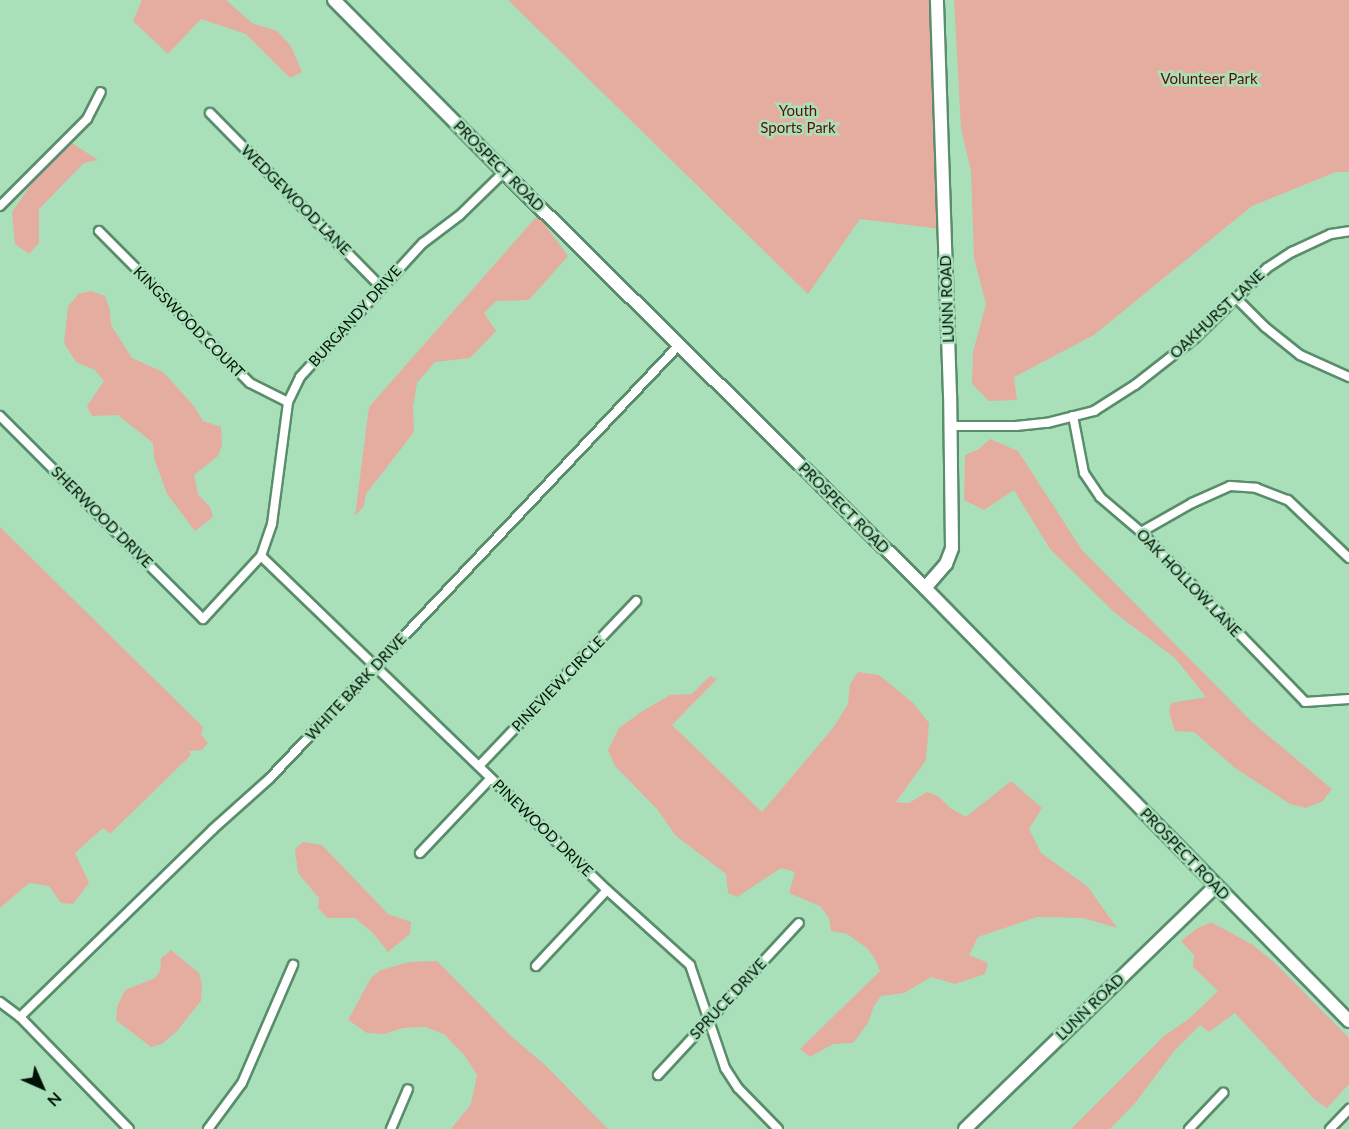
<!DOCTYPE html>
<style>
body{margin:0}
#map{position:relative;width:1349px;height:1129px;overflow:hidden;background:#a9e0ba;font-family:Lato,sans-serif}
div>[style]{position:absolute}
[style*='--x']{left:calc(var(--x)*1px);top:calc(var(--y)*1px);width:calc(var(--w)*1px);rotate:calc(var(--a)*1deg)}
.green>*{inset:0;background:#e5ad9f}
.roads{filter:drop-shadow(2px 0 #598d6b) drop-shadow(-2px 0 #598d6b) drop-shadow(0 2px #598d6b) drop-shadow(0 -2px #598d6b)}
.street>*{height:8px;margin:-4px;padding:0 4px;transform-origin:4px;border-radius:4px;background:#fff}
.secondary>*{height:12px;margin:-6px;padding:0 6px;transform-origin:6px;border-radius:6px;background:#fff}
span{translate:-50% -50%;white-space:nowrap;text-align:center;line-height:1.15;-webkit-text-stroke:5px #a9e0ba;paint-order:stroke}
.park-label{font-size:15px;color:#5b0f00}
.street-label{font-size:15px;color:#011307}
.north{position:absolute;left:12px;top:1057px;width:60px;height:60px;-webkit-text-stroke:4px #a9e0ba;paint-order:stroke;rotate:135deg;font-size:16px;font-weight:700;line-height:24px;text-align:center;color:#011307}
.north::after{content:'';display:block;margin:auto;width:21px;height:27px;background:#011307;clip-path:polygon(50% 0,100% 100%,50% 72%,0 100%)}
</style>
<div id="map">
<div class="green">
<div style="clip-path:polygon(142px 0,226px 0,252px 23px,277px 31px,291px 46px,302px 72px,290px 78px,246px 34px,201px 19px,168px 54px,133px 21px)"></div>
<div style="clip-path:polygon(508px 0,934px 0,941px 229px,860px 219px,808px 294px)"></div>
<div style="clip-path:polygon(954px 0,1349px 0,1349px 172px,1336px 172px,1252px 206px,1094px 335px,1014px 377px,1017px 400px,989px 401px,972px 384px,973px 352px,986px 304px,974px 258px,971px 171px,961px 129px)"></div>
<div style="clip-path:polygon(72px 143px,98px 160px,84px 163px,39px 209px,39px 243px,29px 254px,15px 244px,12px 212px,34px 180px)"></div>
<div style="clip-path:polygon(538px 215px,568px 256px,529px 300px,496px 301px,484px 313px,496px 331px,470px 358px,435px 362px,417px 383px,413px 407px,414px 432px,366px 494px,364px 506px,355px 516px,369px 407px)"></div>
<div style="clip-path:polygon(91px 291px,105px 296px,110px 310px,111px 325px,132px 358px,163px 372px,194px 406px,203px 421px,221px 427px,222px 445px,218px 456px,194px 475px,198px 494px,210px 507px,213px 517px,195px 531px,167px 494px,154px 458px,153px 443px,118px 415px,92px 416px,87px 406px,104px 381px,95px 370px,76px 362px,64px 343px,68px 307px,78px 294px)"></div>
<div style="clip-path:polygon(990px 439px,1018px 451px,1082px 550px,1252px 722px,1332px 789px,1323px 801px,1306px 808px,1290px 804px,1235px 768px,1194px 732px,1175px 731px,1169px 712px,1171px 703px,1206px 697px,1175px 658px,1115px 613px,1050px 549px,1014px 490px,984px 510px,964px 500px,965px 455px,979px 449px)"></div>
<div style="clip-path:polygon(0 527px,203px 727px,201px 734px,208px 743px,202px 750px,189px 751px,191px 755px,110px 834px,103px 828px,75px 853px,89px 883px,73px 904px,61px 903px,49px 886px,29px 883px,0 908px)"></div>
<div style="clip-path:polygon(858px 672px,879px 675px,913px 703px,929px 723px,926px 760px,896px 802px,909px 803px,927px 792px,938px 796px,950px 808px,966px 817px,1011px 781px,1042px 808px,1029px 829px,1041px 853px,1088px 887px,1117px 928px,1083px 918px,1037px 917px,978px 937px,969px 955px,988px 963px,985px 974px,955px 984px,931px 977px,904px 993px,881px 996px,874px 1006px,868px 1023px,853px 1043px,833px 1044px,810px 1057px,800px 1049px,880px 971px,875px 959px,867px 948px,847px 934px,831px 931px,829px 918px,820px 906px,789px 893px,795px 872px,781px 868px,737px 897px,728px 893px,726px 874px,676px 836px,657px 809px,615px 766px,608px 750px,619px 728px,641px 712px,670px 695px,692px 694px,710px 676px,717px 679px,672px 725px,762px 812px,833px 728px,848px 704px,850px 684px)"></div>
<div style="clip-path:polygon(303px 842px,322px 845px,388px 914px,411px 922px,410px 934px,388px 952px,373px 933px,355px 918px,328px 918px,318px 908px,319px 898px,298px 873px,295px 849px)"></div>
<div style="clip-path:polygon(1211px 922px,1253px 945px,1274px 962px,1349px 1038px,1349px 1084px,1327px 1108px,1315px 1100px,1235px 1013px,1209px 1032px,1200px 1025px,1175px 1050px,1135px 1103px,1110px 1129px,1071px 1129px,1164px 1036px,1190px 1018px,1218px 991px,1193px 967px,1194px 955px,1181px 941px,1196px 929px)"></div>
<div style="clip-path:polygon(171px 950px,199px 973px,202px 985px,201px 1001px,177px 1031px,162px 1044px,151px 1047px,116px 1020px,117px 1007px,125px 990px,155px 978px,160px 971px,161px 958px)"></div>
<div style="clip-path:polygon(437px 961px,511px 1036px,545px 1065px,608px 1129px,451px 1129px,471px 1104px,477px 1075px,465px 1056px,444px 1034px,425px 1027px,403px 1028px,384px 1034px,367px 1033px,348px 1020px,371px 978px,381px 970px,409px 962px)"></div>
</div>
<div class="roads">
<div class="street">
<div style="--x:210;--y:113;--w:244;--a:45.5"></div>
<div style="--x:0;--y:206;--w:123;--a:-45"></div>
<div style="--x:87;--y:119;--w:30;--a:-63"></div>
<div style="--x:99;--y:231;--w:214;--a:45.2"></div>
<div style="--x:250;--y:383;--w:42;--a:26.6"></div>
<div style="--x:1236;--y:298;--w:41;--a:45"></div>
<div style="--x:1265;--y:327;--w:45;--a:38.7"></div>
<div style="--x:1300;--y:355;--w:54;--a:24.2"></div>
<div style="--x:0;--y:416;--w:287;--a:45"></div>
<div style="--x:203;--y:619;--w:86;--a:-47.4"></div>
<div style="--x:261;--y:556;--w:34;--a:-71"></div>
<div style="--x:272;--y:524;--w:123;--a:-82.5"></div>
<div style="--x:288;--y:402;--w:28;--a:-64"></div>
<div style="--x:300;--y:377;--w:182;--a:-47.5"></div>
<div style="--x:423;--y:243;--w:46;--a:-37.1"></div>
<div style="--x:460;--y:215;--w:62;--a:-44.3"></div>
<div style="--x:1073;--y:416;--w:58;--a:79.1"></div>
<div style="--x:1084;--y:473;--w:29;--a:56"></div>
<div style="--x:1100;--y:497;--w:54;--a:40.5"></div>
<div style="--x:1141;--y:532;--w:236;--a:46"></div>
<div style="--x:1305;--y:702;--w:44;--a:-3.9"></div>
<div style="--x:950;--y:426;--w:66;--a:0"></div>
<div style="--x:1016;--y:426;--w:31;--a:-6"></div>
<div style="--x:1047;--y:423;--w:49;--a:-14.3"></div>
<div style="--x:1094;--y:411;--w:49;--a:-32.4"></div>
<div style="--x:1135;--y:385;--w:76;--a:-38.1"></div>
<div style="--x:1195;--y:338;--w:100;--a:-44.2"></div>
<div style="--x:1267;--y:268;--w:30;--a:-33"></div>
<div style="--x:1292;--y:252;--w:43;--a:-24.8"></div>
<div style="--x:1331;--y:234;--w:18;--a:-9"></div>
<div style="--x:1141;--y:532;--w:59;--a:-29.6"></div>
<div style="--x:1192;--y:503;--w:42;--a:-24.1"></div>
<div style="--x:1230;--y:486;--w:26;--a:4"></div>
<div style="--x:1256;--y:488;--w:34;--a:21"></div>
<div style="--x:1288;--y:500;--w:84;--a:43.6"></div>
<div style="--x:261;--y:556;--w:481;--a:44"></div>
<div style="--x:607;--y:890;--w:112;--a:42.1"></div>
<div style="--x:690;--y:965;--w:109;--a:71.2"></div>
<div style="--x:725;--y:1068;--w:24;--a:57"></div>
<div style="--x:738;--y:1088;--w:57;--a:45.7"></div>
<div style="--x:479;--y:766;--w:228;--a:-46.4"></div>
<div style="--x:420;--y:853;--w:103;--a:-46.6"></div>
<div style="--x:536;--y:966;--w:104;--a:-46.9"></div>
<div style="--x:0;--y:1002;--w:25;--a:37"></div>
<div style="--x:20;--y:1017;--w:156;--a:45.8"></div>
<div style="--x:20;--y:1017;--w:269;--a:-44.2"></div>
<div style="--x:213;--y:829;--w:76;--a:-41.8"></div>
<div style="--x:270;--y:778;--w:596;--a:-46.63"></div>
<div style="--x:658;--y:1075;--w:207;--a:-47.2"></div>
<div style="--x:208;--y:1129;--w:57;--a:-53.5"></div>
<div style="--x:242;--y:1083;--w:129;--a:-66.6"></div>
<div style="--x:391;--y:1129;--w:43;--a:-67"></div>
<div style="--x:1189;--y:1129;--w:50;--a:-46.6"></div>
<div style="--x:1330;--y:1129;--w:28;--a:-46"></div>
</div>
<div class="secondary">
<div style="--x:334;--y:0;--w:242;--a:45.3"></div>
<div style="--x:504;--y:172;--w:592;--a:44.66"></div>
<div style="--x:925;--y:588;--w:606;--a:45.6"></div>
<div style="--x:925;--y:588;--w:32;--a:-49"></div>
<div style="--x:946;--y:564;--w:17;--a:-69"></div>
<div style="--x:952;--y:548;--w:153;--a:-90.7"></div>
<div style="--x:950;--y:395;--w:395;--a:-91.9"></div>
<div style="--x:965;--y:1129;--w:349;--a:-44.1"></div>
</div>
</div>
<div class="park-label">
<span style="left:1209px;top:79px">Volunteer Park</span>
<span style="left:798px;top:119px">Youth<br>Sports Park</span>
</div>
<div class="street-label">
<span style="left:499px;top:166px;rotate:45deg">PROSPECT ROAD</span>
<span style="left:296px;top:200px;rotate:45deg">WEDGEWOOD LANE</span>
<span style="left:947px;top:299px;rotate:-92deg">LUNN ROAD</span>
<span style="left:1217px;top:314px;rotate:-43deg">OAKHURST LANE</span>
<span style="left:355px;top:316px;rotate:-48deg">BURGANDY DRIVE</span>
<span style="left:189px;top:322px;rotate:45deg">KINGSWOOD COURT</span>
<span style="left:844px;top:508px;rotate:45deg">PROSPECT ROAD</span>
<span style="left:102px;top:517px;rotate:45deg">SHERWOOD DRIVE</span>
<span style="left:1189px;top:583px;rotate:46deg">OAK HOLLOW LANE</span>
<span style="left:558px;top:684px;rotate:-46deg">PINEVIEW CIRCLE</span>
<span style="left:356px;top:687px;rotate:-47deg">WHITE BARK DRIVE</span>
<span style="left:543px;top:828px;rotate:44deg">PINEWOOD DRIVE</span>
<span style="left:1185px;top:854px;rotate:46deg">PROSPECT ROAD</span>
<span style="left:728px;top:999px;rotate:-47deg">SPRUCE DRIVE</span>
<span style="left:1090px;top:1007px;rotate:-44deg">LUNN ROAD</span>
</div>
<div class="north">N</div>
</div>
